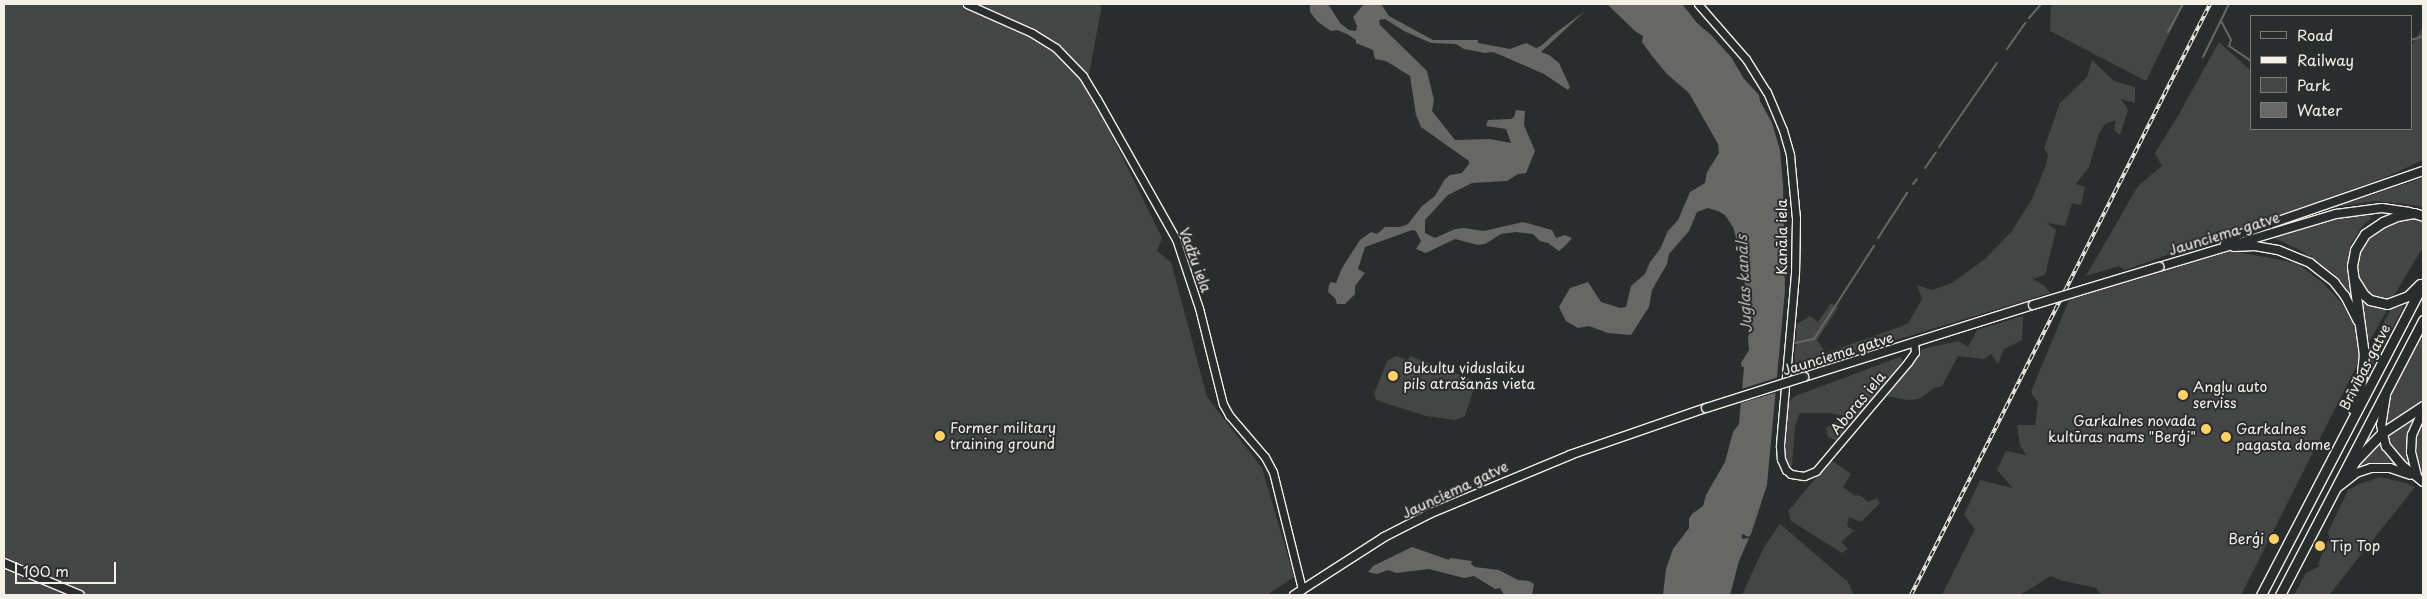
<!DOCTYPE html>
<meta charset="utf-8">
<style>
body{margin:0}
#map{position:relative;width:2427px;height:599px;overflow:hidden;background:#2a2d2e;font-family:"Playpen Sans",sans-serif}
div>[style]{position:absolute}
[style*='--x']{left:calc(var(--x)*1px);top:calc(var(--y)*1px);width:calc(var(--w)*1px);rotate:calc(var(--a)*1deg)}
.green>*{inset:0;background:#444645}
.water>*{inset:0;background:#676866}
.pier>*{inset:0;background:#2a2d2e}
.stream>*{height:2px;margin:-1px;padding:0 1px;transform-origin:1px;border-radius:1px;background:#676866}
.roads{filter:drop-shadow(1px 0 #f4f1e8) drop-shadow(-1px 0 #f4f1e8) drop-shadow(0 1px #f4f1e8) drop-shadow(0 -1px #f4f1e8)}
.tertiary>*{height:7px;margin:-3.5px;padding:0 3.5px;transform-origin:3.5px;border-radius:3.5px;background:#2a2d2e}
.secondary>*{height:8px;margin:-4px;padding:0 4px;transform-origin:4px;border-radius:4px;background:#2a2d2e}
.trunk>*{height:9px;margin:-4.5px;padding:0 4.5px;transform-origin:4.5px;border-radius:4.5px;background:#2a2d2e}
.rail>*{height:4px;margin-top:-2px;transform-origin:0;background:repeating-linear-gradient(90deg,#2a2d2e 0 5.5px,#f4f1e8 0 11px);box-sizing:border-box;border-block:1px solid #f4f1e8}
.bridges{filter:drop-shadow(1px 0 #f4f1e8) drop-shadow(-1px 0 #f4f1e8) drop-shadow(0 1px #f4f1e8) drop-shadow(0 -1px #f4f1e8)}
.secondary-bridge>*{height:8px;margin:-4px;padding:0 4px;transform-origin:4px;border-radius:4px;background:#2a2d2e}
.dots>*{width:14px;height:14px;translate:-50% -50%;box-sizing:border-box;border:2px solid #2a2d2e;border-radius:50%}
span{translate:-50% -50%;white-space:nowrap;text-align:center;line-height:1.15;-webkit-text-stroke:4px #2a2d2e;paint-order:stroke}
.street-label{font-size:14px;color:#f4f1e8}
.poi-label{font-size:14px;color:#f4f1e8}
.left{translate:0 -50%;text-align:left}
.right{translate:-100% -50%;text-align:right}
.water-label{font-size:15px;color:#b5b3ae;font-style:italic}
.frame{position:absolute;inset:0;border:5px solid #f4f1e8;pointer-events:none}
.legend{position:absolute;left:2250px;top:15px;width:162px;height:115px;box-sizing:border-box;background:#2a2d2e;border:1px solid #7b7b78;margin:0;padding:6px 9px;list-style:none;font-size:15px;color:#f4f1e8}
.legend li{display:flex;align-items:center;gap:10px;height:25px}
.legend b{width:25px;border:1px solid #7b7b78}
.scale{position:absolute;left:15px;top:562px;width:101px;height:22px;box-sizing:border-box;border:2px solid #f4f1e8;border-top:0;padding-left:6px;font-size:15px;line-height:18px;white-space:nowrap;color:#f4f1e8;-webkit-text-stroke:4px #2a2d2e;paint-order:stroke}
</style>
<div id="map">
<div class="green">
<div style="clip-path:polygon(4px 4px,1102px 4px,1087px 85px,1162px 238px,1157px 251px,1171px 262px,1207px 397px,1262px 468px,1294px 577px,1267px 595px,4px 595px)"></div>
<div style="clip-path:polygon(2051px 4px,2184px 4px,2146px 81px,2050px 31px)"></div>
<div style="clip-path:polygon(2423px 26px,2423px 160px,2384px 178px,2125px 270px,2119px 266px,2086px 276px,2138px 186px,2162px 166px,2155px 153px,2179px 114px,2219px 42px,2251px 71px,2251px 129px,2411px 129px,2411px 47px)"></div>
<div style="clip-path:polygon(2092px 60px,2114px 81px,2135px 87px,2135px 103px,2121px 99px,2128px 110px,2120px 135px,2114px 130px,2116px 120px,2105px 124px,2099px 133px,2089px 167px,2076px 184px,2085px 187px,2081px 205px,2072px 203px,2065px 226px,2047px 223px,2056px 230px,2045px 275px,2033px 279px,2045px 286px,2050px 293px,1794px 371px,1797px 324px,1810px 316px,1818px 322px,1831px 303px,1838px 308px,1817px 340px,1826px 353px,1908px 324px,1922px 299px,1917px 285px,1932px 290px,1952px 283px,1985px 259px,2012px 231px,2032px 199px,2046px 165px,2048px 155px,2044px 148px,2060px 103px,2087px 77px)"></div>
<div style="clip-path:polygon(2423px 178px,2423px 208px,2414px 205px,2376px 201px,2335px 207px)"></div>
<div style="clip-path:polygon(2369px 214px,2371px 219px,2364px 224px,2350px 245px,2349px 283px,2352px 299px,2344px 285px,2334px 274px,2300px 250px,2274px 238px,2279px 234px,2341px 216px)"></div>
<div style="clip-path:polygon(2407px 218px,2417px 218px,2423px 222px,2423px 247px,2392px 299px,2380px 300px,2372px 297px,2357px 274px,2358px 257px,2367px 238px,2380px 227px)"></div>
<div style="clip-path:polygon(2232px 251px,2297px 263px,2323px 283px,2341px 302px,2356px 329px,2359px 361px,2241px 595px,2101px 595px,2096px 588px,2060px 580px,2051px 576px,2020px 595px,1942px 595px,1975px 529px,1964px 515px,1980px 480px,2013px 488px,1997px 470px,2006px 451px,2026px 455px,2020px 445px,2017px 425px,2035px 425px,2038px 403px,2031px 392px,2069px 300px)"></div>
<div style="clip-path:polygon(2358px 294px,2369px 303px,2389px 307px,2366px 347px)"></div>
<div style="clip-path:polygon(2404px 306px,2369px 372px,2366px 370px,2368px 352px,2392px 307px)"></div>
<div style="clip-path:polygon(2023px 316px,2022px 340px,2004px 349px,1998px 364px,1991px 354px,1984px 359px,1958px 356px,1942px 386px,1934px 388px,1919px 399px,1908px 400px,1887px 396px,1922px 349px,1958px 341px,1968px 347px,1977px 330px)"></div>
<div style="clip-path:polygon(2423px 331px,2423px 402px,2384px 427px,2388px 402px,2401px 372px)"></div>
<div style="clip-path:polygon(1396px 356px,1408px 360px,1410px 356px,1473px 380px,1474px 388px,1465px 416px,1455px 420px,1426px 416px,1376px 400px,1374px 394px,1387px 361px)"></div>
<div style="clip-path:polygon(1900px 357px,1903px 360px,1894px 372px,1857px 418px,1829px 413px,1800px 413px,1795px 426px,1792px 466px,1788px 467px,1785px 459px,1787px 403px,1795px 396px)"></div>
<div style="clip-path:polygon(2416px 414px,2408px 431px,2407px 452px,2409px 463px,2405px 464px,2391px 447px,2385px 434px)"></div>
<div style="clip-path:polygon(2423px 421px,2423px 474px,2417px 459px,2416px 445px,2417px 431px)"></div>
<div style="clip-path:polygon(1835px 422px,1845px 423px,1845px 431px,1836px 440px,1828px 437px,1826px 428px)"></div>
<div style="clip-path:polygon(2380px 438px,2395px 463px,2394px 466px,2357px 470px,2355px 467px)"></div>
<div style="clip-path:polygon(1831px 460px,1851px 474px,1843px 487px,1854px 495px,1861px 496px,1868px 502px,1877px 498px,1880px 503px,1861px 522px,1849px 517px,1847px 526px,1854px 531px,1841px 542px,1848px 549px,1842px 553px,1791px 521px,1788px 511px)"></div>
<div style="clip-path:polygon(2380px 477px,2406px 483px,2415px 487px,2329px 595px,2294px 595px,2306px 573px,2320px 566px,2318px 564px,2329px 538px,2328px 532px,2348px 490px,2359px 484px)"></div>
<div style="clip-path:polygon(1780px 524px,1848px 582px,1854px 595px,1742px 595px,1764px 547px)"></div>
</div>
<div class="water">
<div style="clip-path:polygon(1310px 4px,1328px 4px,1340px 23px,1349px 30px,1356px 31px,1357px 26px,1353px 17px,1364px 4px,1381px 4px,1389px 16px,1433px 40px,1478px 40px,1478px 43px,1510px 49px,1526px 43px,1536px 48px,1541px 46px,1553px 35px,1585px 11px,1541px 52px,1549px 55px,1559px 63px,1570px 87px,1568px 90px,1544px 74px,1505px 57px,1493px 52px,1485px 53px,1464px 49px,1456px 44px,1431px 43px,1404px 31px,1385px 19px,1379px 20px,1380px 25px,1427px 71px,1434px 100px,1432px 111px,1455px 140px,1490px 139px,1511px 143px,1506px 129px,1486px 126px,1488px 120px,1511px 119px,1514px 117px,1516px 110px,1525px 111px,1524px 125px,1535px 151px,1526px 173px,1518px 174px,1507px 181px,1472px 183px,1448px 195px,1425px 220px,1425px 233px,1435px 238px,1455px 229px,1464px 228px,1484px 231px,1523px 222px,1552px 230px,1556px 238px,1565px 235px,1572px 238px,1566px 245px,1559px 251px,1548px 243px,1540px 241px,1533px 234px,1516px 232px,1501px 234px,1485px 244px,1478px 245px,1455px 239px,1426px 253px,1416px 249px,1421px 241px,1416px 231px,1412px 230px,1365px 247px,1358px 269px,1365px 273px,1355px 286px,1355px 294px,1345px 304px,1337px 304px,1335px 298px,1328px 292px,1329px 285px,1331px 282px,1336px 283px,1342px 268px,1360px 240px,1371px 232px,1377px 234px,1385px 227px,1400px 227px,1408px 224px,1422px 206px,1435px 196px,1445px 179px,1450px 175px,1462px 173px,1469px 164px,1469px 161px,1421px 127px,1416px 115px,1410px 76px,1386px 61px,1375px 59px,1373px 50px,1356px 43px,1356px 40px,1347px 34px,1337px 30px,1331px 31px,1325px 27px,1317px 21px,1310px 12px)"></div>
<div style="clip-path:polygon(1607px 4px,1682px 4px,1697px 23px,1711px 35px,1731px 57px,1744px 79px,1759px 95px,1760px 101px,1772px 123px,1780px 150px,1783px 185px,1785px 290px,1767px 485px,1751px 534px,1749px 537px,1742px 534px,1742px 539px,1749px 538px,1739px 561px,1730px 595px,1663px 595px,1666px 569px,1673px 549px,1689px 528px,1689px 519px,1692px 514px,1703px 506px,1706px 495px,1725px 462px,1733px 432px,1739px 424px,1744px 367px,1742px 367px,1741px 363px,1749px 350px,1748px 338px,1751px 324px,1747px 318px,1751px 317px,1747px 316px,1749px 306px,1745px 292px,1749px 293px,1749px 290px,1745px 291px,1744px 265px,1733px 227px,1725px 215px,1718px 211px,1708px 208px,1697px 212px,1689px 231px,1669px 254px,1667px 264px,1652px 290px,1649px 307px,1631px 335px,1608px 333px,1589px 326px,1578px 328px,1566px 321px,1559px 307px,1570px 288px,1588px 282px,1601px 302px,1620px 308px,1626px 307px,1631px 286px,1645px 274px,1650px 262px,1660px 249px,1668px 231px,1678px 220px,1690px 192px,1705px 183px,1707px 172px,1719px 153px,1718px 144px,1689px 93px,1667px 74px,1652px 56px,1642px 42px,1643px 36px,1635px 31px)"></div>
<div style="clip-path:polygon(1412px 547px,1449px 560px,1450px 558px,1472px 561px,1471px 564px,1475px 567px,1499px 570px,1518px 580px,1529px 581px,1534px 584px,1532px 595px,1504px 595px,1500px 588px,1495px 589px,1474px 576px,1464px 578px,1429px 569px,1396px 573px,1388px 570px,1377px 574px,1368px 572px,1373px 566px)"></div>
</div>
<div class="pier">
<div style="clip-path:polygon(1779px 377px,1778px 392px,1738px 404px,1741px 389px)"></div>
</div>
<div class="stream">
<div style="--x:2029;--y:18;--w:18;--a:-49"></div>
<div style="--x:2221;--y:21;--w:21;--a:62"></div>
<div style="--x:2231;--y:40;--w:6;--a:108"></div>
<div style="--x:2229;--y:46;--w:27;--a:34"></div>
<div style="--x:2168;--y:32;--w:32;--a:-62"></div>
<div style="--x:2411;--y:40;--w:13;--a:-18"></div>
<div style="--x:2007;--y:49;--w:32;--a:-55"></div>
<div style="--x:2203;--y:57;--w:59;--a:-63.9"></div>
<div style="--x:1939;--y:147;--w:102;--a:-55.4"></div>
<div style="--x:1925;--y:168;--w:19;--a:-55"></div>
<div style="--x:1913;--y:184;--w:6;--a:-51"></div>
<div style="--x:1878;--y:238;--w:54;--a:-57.2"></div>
<div style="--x:1795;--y:343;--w:19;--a:-12"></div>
<div style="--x:1814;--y:339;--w:111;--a:-57.2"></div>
</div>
<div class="roads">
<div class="tertiary">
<div style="--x:967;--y:4;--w:71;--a:24"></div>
<div style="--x:1032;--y:33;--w:28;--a:32"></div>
<div style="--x:1056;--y:48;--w:39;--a:46"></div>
<div style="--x:1083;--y:76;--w:27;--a:59"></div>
<div style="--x:1097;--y:99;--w:161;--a:60.6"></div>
<div style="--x:1176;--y:239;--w:73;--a:71.6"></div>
<div style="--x:1199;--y:308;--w:99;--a:76"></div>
<div style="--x:1223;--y:404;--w:13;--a:61"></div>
<div style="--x:1229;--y:415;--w:55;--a:49.4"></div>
<div style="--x:1265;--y:457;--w:17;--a:62"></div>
<div style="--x:1273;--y:472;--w:121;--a:76.1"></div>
<div style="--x:1698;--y:4;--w:73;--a:48.9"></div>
<div style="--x:1746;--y:59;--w:39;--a:58"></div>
<div style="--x:1767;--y:92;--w:41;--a:67.2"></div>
<div style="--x:1783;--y:130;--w:26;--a:74"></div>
<div style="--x:1790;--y:155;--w:63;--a:84.6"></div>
<div style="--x:1796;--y:218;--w:55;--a:91"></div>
<div style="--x:1795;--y:273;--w:174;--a:95"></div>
<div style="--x:1780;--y:446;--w:13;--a:86"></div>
<div style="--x:1781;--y:459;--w:12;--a:66"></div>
<div style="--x:1786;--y:470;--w:6;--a:39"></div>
<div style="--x:1791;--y:474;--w:13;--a:9"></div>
<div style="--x:1804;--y:476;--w:13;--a:-23"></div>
<div style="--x:1816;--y:471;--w:143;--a:-49.8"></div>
<div style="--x:1908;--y:362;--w:12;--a:-55"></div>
<div style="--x:1915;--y:352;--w:9;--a:-96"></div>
</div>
<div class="secondary">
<div style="--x:2225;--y:244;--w:16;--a:-35"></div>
<div style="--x:2238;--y:235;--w:196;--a:-19.1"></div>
<div style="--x:2234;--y:247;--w:21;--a:-3"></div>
<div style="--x:2255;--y:246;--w:23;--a:10"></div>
<div style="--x:2278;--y:250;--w:35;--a:22"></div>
<div style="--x:2310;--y:263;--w:31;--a:38"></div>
<div style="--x:2334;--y:282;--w:18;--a:52"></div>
<div style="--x:2345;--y:296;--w:28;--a:63"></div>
<div style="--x:2159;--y:267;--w:185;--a:-16.7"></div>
<div style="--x:2336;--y:214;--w:46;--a:-7.4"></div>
<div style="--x:2382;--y:208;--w:28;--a:8"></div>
<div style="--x:1804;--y:377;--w:240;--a:-17.5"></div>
<div style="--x:2386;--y:395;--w:30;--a:99"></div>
<div style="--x:2381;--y:425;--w:22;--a:77"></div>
<div style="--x:2386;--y:446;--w:25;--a:50"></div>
<div style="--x:2402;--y:465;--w:27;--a:39"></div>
<div style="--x:2417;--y:476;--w:25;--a:-104"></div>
<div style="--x:2411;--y:452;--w:17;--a:-87"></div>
<div style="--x:2412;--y:435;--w:27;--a:-66"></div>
<div style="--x:2337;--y:488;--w:24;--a:-38"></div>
<div style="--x:2356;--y:473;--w:16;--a:-18"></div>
<div style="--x:2371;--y:468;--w:19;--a:0"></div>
<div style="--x:2390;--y:468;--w:21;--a:19"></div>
<div style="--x:4;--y:563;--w:82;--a:22.8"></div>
<div style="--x:1294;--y:595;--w:107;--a:-32.8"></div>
<div style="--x:1384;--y:537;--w:53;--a:-27.1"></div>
<div style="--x:1431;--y:513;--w:151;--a:-22.6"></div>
<div style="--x:1570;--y:455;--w:144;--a:-19.1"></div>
</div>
<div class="trunk">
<div style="--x:2355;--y:281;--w:15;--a:58"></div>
<div style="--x:2363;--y:294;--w:9;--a:41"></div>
<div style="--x:2370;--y:300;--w:17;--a:13"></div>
<div style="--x:2387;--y:304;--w:22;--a:-21"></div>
<div style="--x:2408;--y:296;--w:17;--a:-45"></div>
<div style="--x:2353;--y:409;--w:18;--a:-68"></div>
<div style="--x:2360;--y:392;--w:37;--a:-84"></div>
<div style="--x:2364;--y:355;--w:90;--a:-97.7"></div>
<div style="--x:2352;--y:266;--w:16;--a:-79"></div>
<div style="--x:2355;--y:250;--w:19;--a:-58"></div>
<div style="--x:2365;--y:234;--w:22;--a:-34"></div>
<div style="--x:2383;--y:222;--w:15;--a:-23"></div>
<div style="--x:2397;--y:216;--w:17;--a:-10"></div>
<div style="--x:2414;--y:213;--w:9;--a:18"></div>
<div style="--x:2350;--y:470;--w:10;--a:-61"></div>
<div style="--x:2355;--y:461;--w:39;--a:-46"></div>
<div style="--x:2382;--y:433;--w:49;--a:-33.4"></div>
<div style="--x:2261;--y:595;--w:351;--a:-62.5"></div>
<div style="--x:2280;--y:595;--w:310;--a:-62.5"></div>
</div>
</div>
<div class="rail">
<div style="--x:1911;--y:595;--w:662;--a:-63.16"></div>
</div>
<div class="bridges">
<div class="secondary-bridge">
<div style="--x:2033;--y:305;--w:132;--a:-16.8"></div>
<div style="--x:1706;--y:408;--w:103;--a:-17.6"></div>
</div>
</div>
<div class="dots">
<div style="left:1393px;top:376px;background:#ffd166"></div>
<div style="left:2183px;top:395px;background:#ffd166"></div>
<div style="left:2206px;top:429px;background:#ffd166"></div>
<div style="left:940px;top:436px;background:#ffd166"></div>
<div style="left:2226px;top:437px;background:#ffd166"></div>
<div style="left:2274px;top:539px;background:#ffd166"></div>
<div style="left:2320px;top:546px;background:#ffd166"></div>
</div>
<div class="street-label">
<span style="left:2224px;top:234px;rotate:-17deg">Jaunciema gatve</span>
<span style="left:1782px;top:237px;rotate:-90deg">Kanāla iela</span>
<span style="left:1195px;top:260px;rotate:70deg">Vadžu iela</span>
<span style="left:1838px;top:354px;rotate:-17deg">Jaunciema gatve</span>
<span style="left:2365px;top:367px;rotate:-63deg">Brīvības gatve</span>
<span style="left:1858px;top:403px;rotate:-50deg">Aboras iela</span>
<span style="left:1455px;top:490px;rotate:-25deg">Jaunciema gatve</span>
</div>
<div class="poi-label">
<span class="left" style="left:1403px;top:376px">Bukultu viduslaiku<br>pils atrašanās vieta</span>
<span class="left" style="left:2193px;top:395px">Angļu auto<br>serviss</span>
<span class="right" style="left:2196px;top:429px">Garkalnes novada<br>kultūras nams "Berģi"</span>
<span class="left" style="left:950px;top:436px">Former military<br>training ground</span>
<span class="left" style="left:2236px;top:437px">Garkalnes<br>pagasta dome</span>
<span class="right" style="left:2264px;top:539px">Berģi</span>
<span class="left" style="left:2330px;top:546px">Tip Top</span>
</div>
<div class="water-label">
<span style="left:1743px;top:284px;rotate:-93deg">Juglas kanāls</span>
</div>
<div class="frame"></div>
<ul class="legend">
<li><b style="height:6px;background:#2a2d2e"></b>Road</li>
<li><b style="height:6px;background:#f4f1e8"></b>Railway</li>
<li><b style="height:14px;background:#444645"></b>Park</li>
<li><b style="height:14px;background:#676866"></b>Water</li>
</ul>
<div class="scale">100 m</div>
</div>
